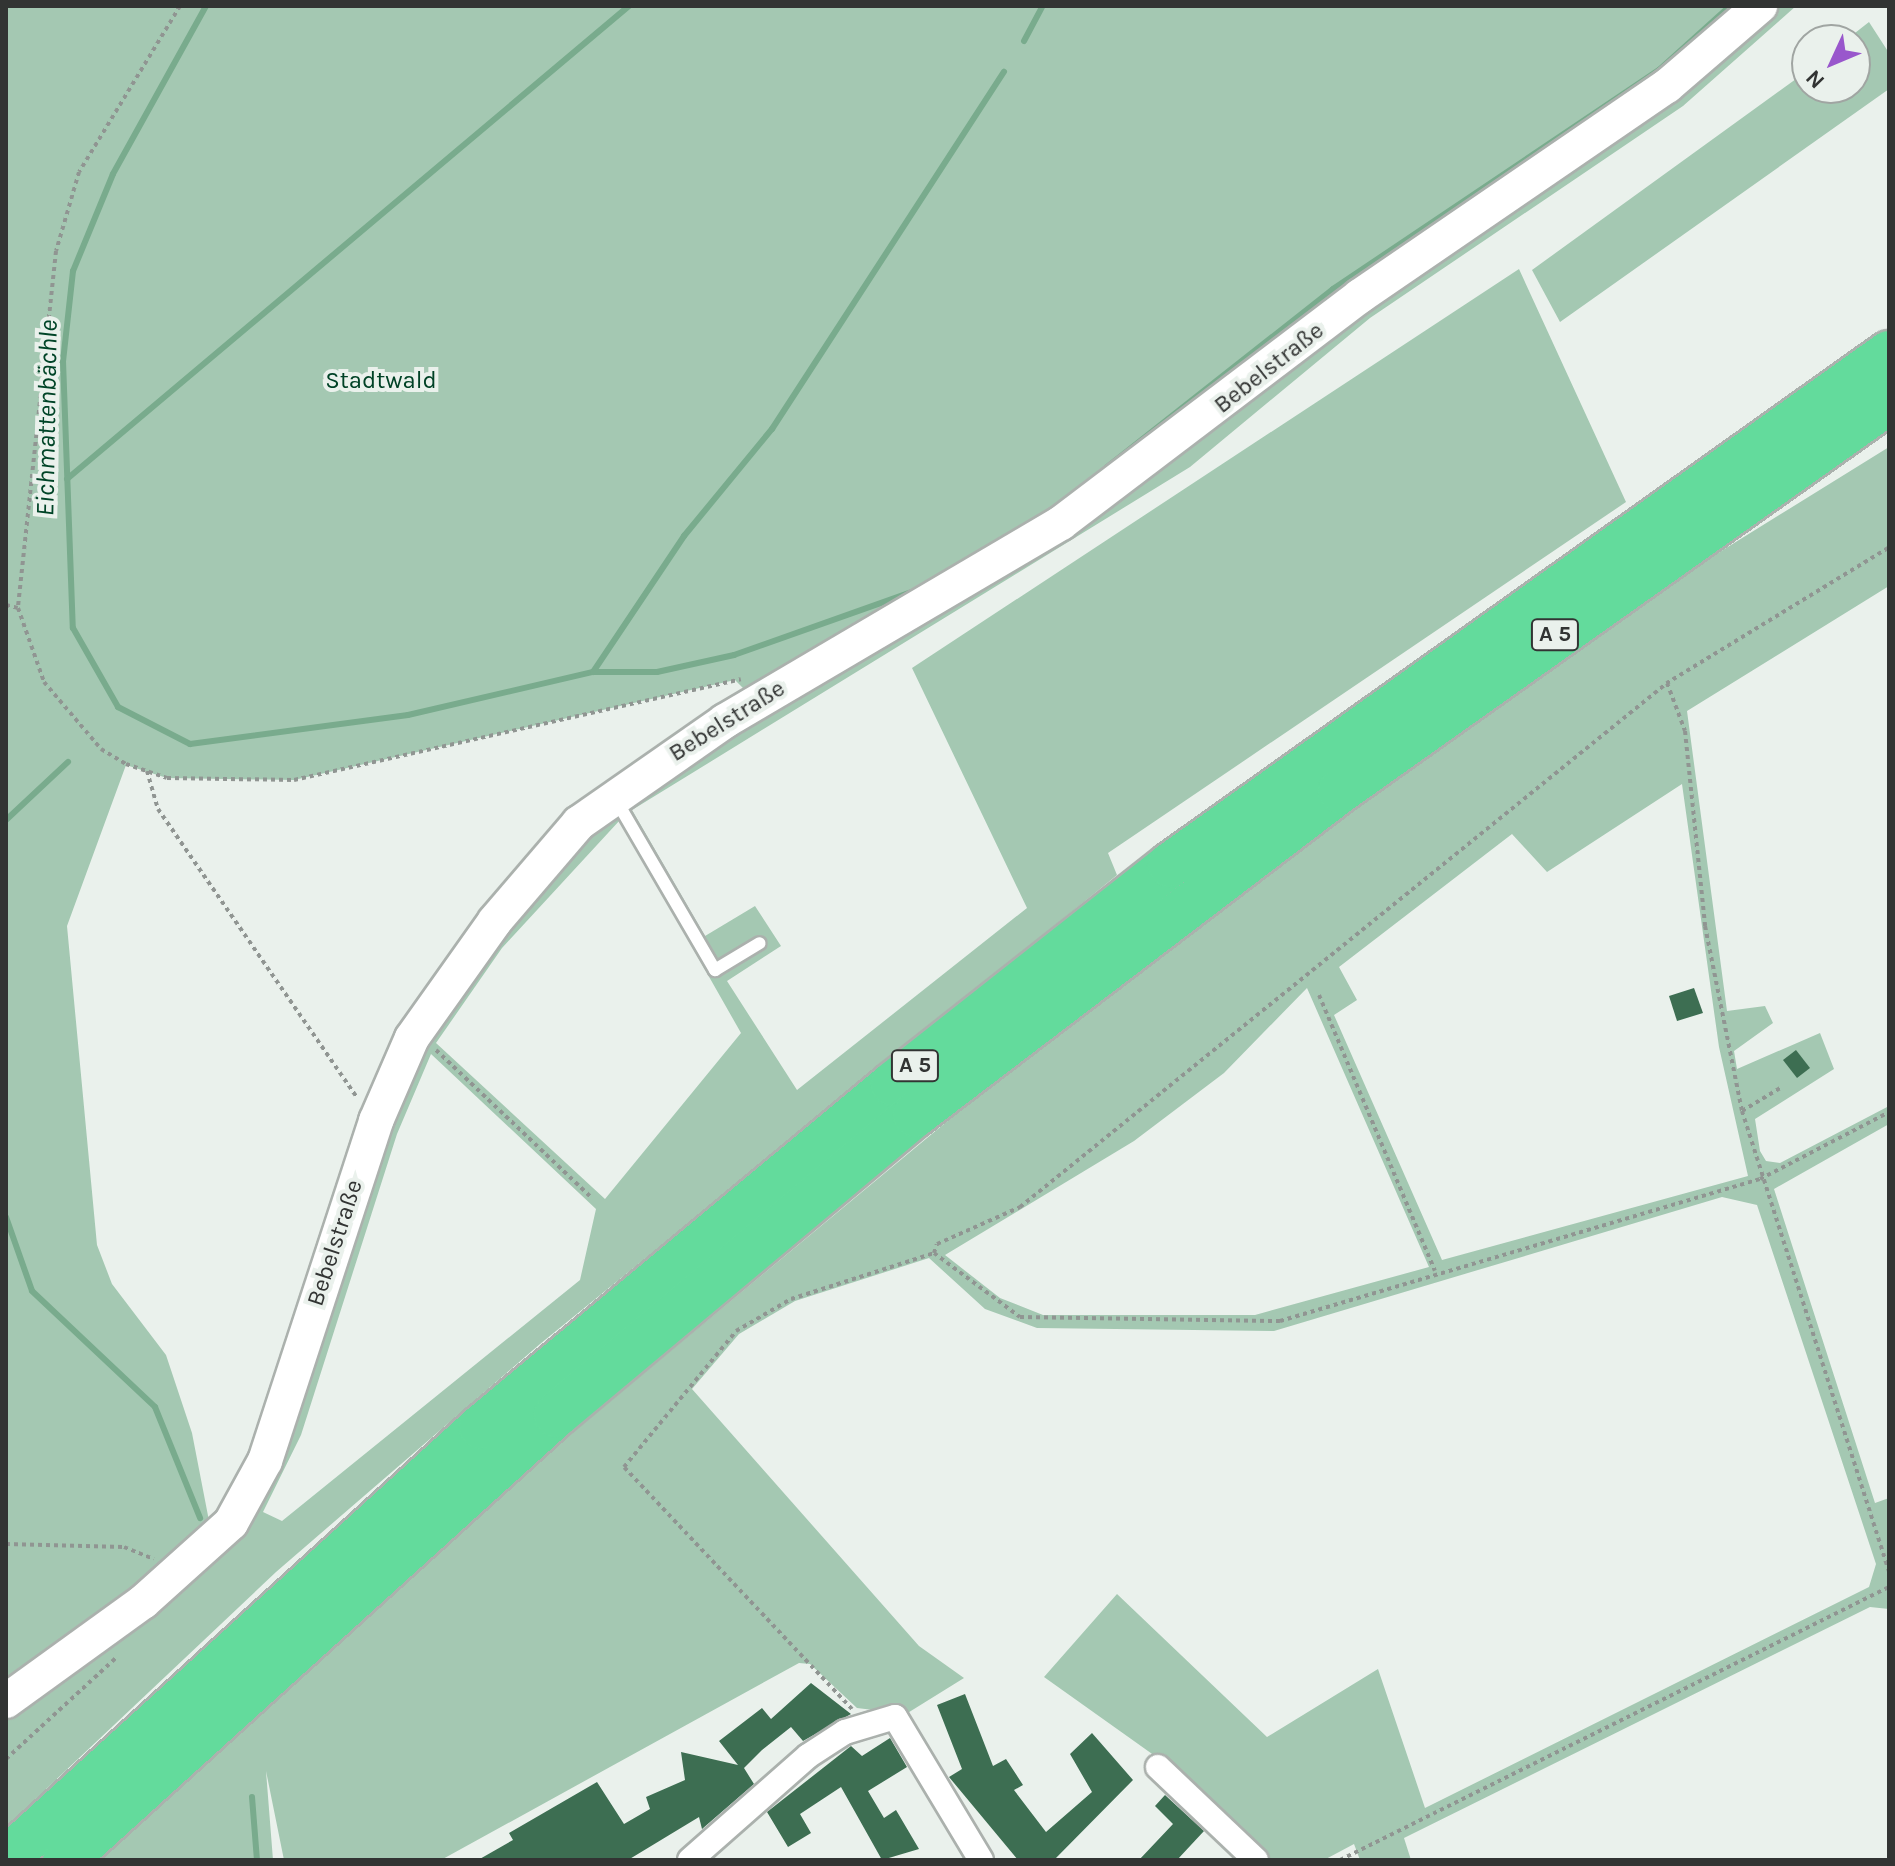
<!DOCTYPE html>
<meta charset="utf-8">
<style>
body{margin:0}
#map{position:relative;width:1895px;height:1866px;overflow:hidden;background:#eaf1ec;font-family:Karla,sans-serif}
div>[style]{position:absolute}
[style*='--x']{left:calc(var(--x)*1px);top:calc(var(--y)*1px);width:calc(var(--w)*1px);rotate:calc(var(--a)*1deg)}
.green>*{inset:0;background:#a4c8b2}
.stream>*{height:6px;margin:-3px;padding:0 3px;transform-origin:3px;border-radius:3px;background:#79ab8d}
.building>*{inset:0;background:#3d6e52}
.path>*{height:4px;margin-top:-2px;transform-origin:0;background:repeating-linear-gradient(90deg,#909592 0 4px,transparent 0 8px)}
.roads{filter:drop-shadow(2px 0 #abb1ad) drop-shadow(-2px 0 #abb1ad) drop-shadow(0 2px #abb1ad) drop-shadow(0 -2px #abb1ad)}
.lane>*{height:12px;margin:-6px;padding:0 6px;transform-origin:6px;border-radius:6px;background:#fff}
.street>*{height:24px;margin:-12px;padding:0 12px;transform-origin:12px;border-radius:12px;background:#fff}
.secondary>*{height:34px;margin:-17px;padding:0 17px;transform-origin:17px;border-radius:17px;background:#fff}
.highway>*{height:44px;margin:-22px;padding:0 22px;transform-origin:22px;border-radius:22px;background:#63db9c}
span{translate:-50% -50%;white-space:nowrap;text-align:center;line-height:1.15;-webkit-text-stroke:8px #eaf1ec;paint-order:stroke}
.shield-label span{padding:2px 6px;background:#eaf1ec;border:2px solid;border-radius:6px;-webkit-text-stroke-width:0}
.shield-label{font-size:22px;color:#323433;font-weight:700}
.street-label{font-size:24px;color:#323433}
.park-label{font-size:24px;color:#004226}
.water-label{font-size:26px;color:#004427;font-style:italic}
.frame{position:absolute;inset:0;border:8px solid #323433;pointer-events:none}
.north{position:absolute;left:1791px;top:24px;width:80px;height:80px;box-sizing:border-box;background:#eaf1ec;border:2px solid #a0a5a2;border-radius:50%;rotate:226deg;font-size:22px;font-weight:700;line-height:32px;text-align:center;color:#323433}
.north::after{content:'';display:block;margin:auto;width:28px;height:36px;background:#9957cc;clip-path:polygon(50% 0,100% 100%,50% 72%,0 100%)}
</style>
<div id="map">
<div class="green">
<div style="clip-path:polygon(evenodd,6px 6px,1796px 6px,1683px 106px,1370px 318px,1190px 467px,632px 810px,705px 936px,755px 906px,781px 946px,727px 981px,797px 1090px,1027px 908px,912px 668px,1519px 269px,1626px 502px,1108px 853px,1117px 875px,540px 1344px,276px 1572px,6px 1827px,6px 6px,735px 680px,746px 691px,577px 806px,537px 845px,492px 901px,370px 1093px,262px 1427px,210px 1526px,192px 1433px,166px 1355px,112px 1284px,97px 1245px,67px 926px,126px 765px,167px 778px,294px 780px,735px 680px,6px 6px,620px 820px,741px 1033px,605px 1199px,436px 1043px,502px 948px,620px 820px,6px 6px,431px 1054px,596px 1209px,580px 1280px,282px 1521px,263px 1512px,301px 1435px,397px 1134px,431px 1054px)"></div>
<div style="clip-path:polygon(1869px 22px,1889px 53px,1889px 89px,1560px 322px,1532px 270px,1807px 71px,1807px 88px,1855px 88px,1855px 40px,1846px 40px)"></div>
<div style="clip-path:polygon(evenodd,1889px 447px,1889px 586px,1687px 711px,1727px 1011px,1765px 1006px,1773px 1023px,1734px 1051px,1737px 1069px,1820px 1033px,1834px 1069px,1755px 1119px,1760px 1151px,1766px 1161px,1780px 1163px,1889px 1106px,1889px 1124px,1774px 1189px,1875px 1503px,1889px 1498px,1889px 1609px,1870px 1607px,1404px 1838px,1411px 1860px,1360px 1860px,1354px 1844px,1324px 1860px,1269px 1860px,1200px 1788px,1044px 1677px,1117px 1594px,1267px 1737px,1378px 1669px,1425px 1808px,1869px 1587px,1876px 1564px,1757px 1205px,1722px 1197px,1274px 1331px,1037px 1328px,985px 1309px,929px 1258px,795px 1301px,739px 1334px,692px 1389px,919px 1646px,964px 1678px,906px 1714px,857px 1708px,810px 1664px,799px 1663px,441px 1860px,284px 1860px,266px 1771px,273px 1860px,101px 1860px,568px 1436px,1033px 1050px,1362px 799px,1710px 558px,1889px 447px,1682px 784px,1719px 1047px,1748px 1176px,1442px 1260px,1334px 1015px,1357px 1000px,1339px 967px,1512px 834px,1547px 872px,1682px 784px,1889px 447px,1307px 988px,1429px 1267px,1255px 1315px,1043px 1315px,1000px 1298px,945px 1255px,1134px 1141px,1224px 1073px,1307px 988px)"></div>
</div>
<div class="stream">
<div style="--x:206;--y:6;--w:192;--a:119"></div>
<div style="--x:113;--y:174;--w:105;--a:112.4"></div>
<div style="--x:73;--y:271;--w:91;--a:96.3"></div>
<div style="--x:63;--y:361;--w:267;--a:87.9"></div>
<div style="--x:73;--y:628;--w:91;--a:60.3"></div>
<div style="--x:118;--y:707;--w:81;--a:27.2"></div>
<div style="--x:190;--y:744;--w:220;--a:-7.6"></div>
<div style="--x:408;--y:715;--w:190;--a:-13.1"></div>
<div style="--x:593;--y:672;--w:164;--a:-56.2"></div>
<div style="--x:684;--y:536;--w:139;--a:-50.6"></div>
<div style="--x:772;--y:429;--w:426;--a:-57"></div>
<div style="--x:1024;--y:41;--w:40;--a:-62"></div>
<div style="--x:1107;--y:467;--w:288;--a:-38.2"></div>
<div style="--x:1333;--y:289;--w:393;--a:-33.9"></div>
<div style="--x:1659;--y:70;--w:96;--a:-42"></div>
<div style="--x:67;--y:479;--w:735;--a:-40.09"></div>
<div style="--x:593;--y:672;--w:64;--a:0"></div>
<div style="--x:657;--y:672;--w:79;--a:-12.4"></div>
<div style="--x:734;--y:655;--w:189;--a:-19.5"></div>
<div style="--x:6;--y:820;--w:85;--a:-43.1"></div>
<div style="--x:6;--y:1217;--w:78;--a:70.6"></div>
<div style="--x:32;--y:1291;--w:169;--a:43.3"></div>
<div style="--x:155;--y:1407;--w:120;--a:67.9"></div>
<div style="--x:252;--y:1797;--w:63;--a:85.5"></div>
</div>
<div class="building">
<div style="clip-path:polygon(1694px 988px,1703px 1013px,1677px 1021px,1669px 996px)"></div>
<div style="clip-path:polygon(1796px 1050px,1810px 1068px,1797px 1078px,1783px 1060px)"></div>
<div style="clip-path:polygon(811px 1683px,851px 1714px,803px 1741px,791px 1727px,762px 1750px,744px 1768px,754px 1784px,702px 1829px,699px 1817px,628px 1860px,478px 1860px,513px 1840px,509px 1833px,597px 1782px,624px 1824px,650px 1809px,646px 1797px,685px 1780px,681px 1752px,738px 1765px,719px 1741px,762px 1708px,771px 1719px)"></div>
<div style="clip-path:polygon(965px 1694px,993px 1766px,1006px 1759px,1023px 1785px,1014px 1790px,1046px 1832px,1092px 1792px,1070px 1754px,1092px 1733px,1133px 1780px,1054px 1860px,1018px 1860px,949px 1777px,962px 1769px,937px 1705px)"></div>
<div style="clip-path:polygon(890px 1738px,907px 1767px,868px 1791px,884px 1818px,896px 1810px,919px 1849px,882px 1860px,841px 1787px,800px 1814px,811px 1833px,788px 1847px,767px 1812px,851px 1746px,862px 1756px)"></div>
<div style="clip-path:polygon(1165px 1795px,1204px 1831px,1177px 1860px,1139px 1860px,1173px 1824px,1155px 1806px)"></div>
</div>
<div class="path">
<div style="--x:180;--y:6;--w:194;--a:121.3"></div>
<div style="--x:79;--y:172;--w:82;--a:106.2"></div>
<div style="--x:56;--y:251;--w:359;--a:96.1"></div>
<div style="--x:18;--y:608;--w:78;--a:70.6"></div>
<div style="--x:44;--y:682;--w:88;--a:49.6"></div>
<div style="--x:101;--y:749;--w:29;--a:31"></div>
<div style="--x:126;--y:764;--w:43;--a:18.9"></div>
<div style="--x:167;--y:778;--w:127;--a:0.9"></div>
<div style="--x:294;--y:780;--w:458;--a:-12.7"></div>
<div style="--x:1888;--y:548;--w:259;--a:148.6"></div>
<div style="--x:1667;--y:683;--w:51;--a:69.4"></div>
<div style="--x:1685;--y:731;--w:196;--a:84.1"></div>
<div style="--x:1705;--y:926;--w:189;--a:78.7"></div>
<div style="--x:1742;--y:1111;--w:483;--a:72.3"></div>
<div style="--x:6;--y:605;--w:12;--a:14"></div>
<div style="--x:147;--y:771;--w:40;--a:74"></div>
<div style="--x:158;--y:809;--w:350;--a:55.4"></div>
<div style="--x:1319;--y:995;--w:299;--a:67.2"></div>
<div style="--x:436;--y:1050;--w:212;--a:43.5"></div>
<div style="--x:1742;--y:1111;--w:47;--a:-31"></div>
<div style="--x:934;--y:1253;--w:9;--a:-72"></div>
<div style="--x:937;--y:1244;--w:91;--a:-24"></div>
<div style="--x:1020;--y:1207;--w:833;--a:-39"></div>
<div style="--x:6;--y:1544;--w:118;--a:1.5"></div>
<div style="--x:124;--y:1547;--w:32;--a:22"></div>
<div style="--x:852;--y:1709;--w:332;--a:-133.3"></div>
<div style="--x:624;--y:1467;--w:176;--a:-50.5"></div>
<div style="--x:736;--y:1331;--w:64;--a:-30.2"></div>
<div style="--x:791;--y:1299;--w:150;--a:-17.8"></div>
<div style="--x:934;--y:1253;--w:107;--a:36.7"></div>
<div style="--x:1020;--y:1317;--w:260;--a:0.9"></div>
<div style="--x:1280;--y:1321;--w:501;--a:-16.48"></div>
<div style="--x:1760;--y:1179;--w:145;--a:-27.4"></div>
<div style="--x:6;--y:1759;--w:151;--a:-42.6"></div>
<div style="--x:1340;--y:1860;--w:613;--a:-26.44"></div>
</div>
<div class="roads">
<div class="lane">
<div style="--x:616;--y:800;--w:197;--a:59.8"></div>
<div style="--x:715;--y:970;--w:52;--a:-31"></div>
</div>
<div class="street">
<div style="--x:1158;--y:1767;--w:135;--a:43.5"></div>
<div style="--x:690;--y:1860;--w:157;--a:-41.4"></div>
<div style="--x:808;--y:1756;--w:44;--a:-33"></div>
<div style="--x:845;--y:1732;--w:52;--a:-16.7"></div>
<div style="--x:895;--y:1717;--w:167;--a:59"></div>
</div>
<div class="secondary">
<div style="--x:6;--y:1701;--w:169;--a:-35.9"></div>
<div style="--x:143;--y:1602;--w:118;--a:-41.9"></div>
<div style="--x:231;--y:1523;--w:71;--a:-61.3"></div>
<div style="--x:265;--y:1461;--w:358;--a:-71.9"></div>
<div style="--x:376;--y:1121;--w:90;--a:-66.6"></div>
<div style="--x:412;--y:1038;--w:143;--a:-54.6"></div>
<div style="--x:495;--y:921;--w:129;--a:-49.4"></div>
<div style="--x:579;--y:823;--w:178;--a:-34.9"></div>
<div style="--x:725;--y:721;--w:390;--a:-30.5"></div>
<div style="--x:1061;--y:523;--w:375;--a:-37.2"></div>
<div style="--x:1360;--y:296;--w:372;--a:-34.4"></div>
<div style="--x:1667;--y:86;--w:123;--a:-40.7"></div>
</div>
<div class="highway">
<div style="--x:6;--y:1859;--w:642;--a:-42.29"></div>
<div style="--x:481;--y:1427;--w:536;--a:-39.78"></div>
<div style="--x:893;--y:1084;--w:353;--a:-38.3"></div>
<div style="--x:1170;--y:865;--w:883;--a:-35.45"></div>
<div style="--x:65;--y:1860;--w:663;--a:-42.19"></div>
<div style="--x:556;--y:1415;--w:468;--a:-39.9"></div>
<div style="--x:915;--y:1115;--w:534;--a:-37.32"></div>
<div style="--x:1340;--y:791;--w:673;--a:-35.32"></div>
</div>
</div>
<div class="shield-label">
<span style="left:1555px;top:635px">A 5</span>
<span style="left:915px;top:1066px">A 5</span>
</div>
<div class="street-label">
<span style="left:1269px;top:368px;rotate:-38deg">Bebelstraße</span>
<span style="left:727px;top:721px;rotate:-32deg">Bebelstraße</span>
<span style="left:335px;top:1243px;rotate:-72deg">Bebelstraße</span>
</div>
<div class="park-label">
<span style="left:381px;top:381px">Stadtwald</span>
</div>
<div class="water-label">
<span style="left:47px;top:418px;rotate:-89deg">Eichmattenbächle</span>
</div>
<div class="frame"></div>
<div class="north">N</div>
</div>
